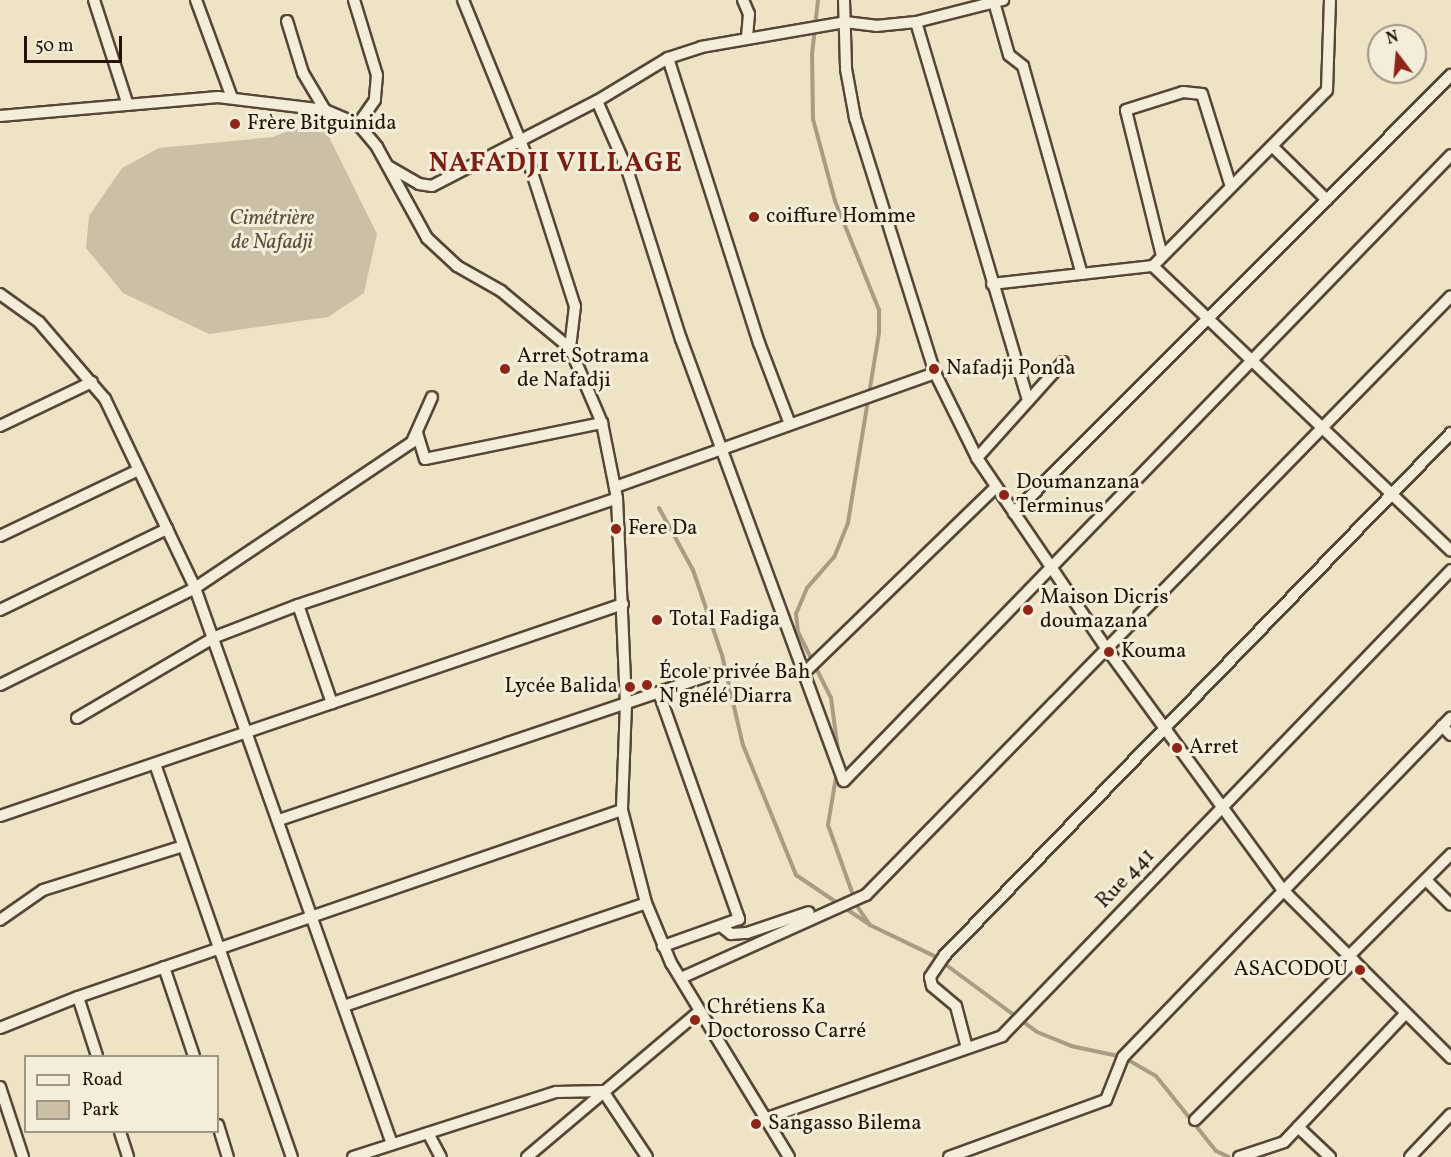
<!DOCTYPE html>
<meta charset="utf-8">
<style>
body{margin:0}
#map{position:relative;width:1451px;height:1157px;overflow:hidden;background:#eee3c5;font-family:Vollkorn,serif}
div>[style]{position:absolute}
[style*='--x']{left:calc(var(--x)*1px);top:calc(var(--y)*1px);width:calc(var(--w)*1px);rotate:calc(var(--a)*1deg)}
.green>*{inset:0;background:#cbbfa5}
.stream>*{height:4px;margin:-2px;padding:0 2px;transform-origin:2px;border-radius:2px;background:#a99c84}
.roads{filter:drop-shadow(2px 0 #564636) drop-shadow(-2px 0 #564636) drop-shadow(0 2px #564636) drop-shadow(0 -2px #564636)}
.street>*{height:10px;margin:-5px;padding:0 5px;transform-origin:5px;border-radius:5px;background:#f4edd9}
.dots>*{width:16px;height:16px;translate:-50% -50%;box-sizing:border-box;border:3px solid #f4edd9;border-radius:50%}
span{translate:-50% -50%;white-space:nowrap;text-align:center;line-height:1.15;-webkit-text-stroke:6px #f4edd9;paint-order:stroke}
.poi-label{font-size:21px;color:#231207}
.left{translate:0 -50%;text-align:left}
.right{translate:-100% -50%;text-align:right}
.park-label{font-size:21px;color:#5e4f3e;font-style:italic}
.street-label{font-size:21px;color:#231207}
.district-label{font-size:27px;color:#7a1f14;font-weight:700;letter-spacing:1.5px}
.legend{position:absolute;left:24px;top:1055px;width:195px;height:78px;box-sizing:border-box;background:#f4edd9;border:2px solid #a09585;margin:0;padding:8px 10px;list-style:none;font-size:18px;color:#231207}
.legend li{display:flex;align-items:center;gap:12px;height:30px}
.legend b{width:30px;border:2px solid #a09585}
.north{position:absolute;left:1367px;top:24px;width:60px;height:60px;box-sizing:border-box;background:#f4edd9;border:2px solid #a09585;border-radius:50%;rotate:344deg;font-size:16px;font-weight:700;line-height:24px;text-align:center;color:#231207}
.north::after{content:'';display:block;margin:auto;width:21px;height:27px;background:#8f2418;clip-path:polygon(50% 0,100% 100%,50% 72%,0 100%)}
.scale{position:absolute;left:24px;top:36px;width:98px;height:27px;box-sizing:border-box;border:3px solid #231207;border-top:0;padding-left:8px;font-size:18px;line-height:21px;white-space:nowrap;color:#231207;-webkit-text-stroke:4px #f4edd9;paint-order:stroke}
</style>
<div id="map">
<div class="green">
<div style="clip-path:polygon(311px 122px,327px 133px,377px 234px,364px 293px,328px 317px,209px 334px,123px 293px,86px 248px,89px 216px,122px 168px,159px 148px,273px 137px)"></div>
</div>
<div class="stream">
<div style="--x:818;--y:0;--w:54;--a:96.3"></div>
<div style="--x:812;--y:54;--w:65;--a:89.1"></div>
<div style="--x:813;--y:119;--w:85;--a:75"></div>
<div style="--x:835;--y:201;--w:118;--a:68"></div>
<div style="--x:879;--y:310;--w:23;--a:90"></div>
<div style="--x:879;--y:333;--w:193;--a:99.3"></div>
<div style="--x:848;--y:523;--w:37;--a:112"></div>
<div style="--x:834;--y:557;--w:41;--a:131.1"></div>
<div style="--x:807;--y:588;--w:28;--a:113"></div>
<div style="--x:796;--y:614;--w:18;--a:84"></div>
<div style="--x:798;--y:632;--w:74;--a:63.4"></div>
<div style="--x:831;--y:698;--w:61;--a:82.4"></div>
<div style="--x:659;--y:508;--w:71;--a:61.3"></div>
<div style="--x:693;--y:570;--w:90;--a:71.2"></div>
<div style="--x:722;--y:655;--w:92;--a:76.9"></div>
<div style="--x:743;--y:745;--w:140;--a:67.8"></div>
<div style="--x:796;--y:875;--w:89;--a:34"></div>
<div style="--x:870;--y:925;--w:71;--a:25.8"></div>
<div style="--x:934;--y:956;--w:128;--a:36.4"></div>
<div style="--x:1037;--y:1032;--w:37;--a:22"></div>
<div style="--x:1071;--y:1046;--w:53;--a:11.9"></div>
<div style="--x:1123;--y:1057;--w:38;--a:30"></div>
<div style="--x:1156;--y:1076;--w:96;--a:51.3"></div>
<div style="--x:1216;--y:1151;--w:14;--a:25"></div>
<div style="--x:837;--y:771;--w:55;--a:99.5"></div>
<div style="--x:828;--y:825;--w:86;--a:70.3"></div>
<div style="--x:857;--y:906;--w:23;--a:56"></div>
</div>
<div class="roads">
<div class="street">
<div style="--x:94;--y:0;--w:110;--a:72.1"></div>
<div style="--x:196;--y:0;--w:104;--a:69.8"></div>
<div style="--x:354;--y:0;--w:78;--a:73"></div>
<div style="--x:377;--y:75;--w:25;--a:95"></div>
<div style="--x:375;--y:100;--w:29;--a:125"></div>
<div style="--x:463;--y:0;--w:173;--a:67.9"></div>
<div style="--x:528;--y:160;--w:153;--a:72.2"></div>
<div style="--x:575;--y:306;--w:42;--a:96.8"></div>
<div style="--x:743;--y:0;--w:15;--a:67"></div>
<div style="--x:749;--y:14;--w:22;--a:95"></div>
<div style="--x:844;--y:0;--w:69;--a:88.3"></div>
<div style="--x:846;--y:69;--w:50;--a:79.6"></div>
<div style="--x:855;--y:118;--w:267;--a:72.6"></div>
<div style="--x:935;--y:373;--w:95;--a:63.7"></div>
<div style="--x:977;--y:458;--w:231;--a:55.8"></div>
<div style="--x:1107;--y:649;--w:297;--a:53.9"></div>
<div style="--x:1282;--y:889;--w:239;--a:45"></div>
<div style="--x:994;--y:2;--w:55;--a:74.2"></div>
<div style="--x:1009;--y:55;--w:18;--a:38"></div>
<div style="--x:1023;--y:66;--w:216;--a:74.2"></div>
<div style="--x:287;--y:21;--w:54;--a:72.9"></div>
<div style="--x:303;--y:73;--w:43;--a:59.3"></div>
<div style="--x:916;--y:22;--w:395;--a:73.5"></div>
<div style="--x:668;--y:58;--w:299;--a:72.3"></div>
<div style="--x:759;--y:343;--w:87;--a:69.1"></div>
<div style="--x:597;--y:101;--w:74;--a:66.2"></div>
<div style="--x:627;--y:169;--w:178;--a:72.4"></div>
<div style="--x:681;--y:339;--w:471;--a:69.8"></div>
<div style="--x:844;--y:781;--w:872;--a:-45.88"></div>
<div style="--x:0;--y:116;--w:219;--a:-5"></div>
<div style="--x:218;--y:97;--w:108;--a:6.9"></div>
<div style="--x:325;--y:110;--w:36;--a:23"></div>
<div style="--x:358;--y:124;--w:30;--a:50"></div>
<div style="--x:377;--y:147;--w:104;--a:61.2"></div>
<div style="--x:427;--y:238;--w:41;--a:43"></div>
<div style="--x:457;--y:266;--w:51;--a:29.6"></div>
<div style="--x:501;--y:291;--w:89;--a:39.6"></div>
<div style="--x:570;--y:348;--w:82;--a:66.9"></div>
<div style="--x:602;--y:423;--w:76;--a:78.7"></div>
<div style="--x:617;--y:498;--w:206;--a:87.5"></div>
<div style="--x:626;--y:704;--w:106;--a:92.2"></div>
<div style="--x:622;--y:810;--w:96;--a:75.5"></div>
<div style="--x:646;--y:903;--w:65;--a:67.4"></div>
<div style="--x:671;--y:963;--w:227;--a:58.7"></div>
<div style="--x:1272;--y:146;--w:77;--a:44.5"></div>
<div style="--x:388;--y:166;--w:36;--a:30"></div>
<div style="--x:419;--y:184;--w:13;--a:9"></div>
<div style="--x:432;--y:186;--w:186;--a:-27.3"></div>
<div style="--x:597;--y:101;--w:83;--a:-31.2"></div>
<div style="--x:668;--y:58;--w:35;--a:-18"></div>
<div style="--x:701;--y:47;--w:146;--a:-9.8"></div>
<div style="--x:845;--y:22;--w:31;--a:7"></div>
<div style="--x:876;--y:26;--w:40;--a:-5.7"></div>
<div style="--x:916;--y:22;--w:90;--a:-14.2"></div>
<div style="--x:1162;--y:256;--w:150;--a:-103.9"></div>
<div style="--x:1126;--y:110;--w:60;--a:-17.5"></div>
<div style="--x:1183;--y:92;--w:19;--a:6"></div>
<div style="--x:1202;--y:94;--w:97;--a:72.7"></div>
<div style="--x:1153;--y:266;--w:412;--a:43.7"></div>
<div style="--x:992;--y:284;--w:162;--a:-6.4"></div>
<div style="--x:1153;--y:266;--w:247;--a:-45.3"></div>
<div style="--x:1327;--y:90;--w:90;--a:-88.1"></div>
<div style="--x:0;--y:294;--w:48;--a:35.7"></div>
<div style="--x:39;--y:322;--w:101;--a:49.4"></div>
<div style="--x:105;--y:399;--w:209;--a:64.5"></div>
<div style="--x:195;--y:588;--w:590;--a:70.49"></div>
<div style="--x:0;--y:426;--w:102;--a:-25.6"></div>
<div style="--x:417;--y:433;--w:27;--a:73"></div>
<div style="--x:425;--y:459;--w:181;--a:-11.5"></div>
<div style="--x:977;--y:458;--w:129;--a:-48.1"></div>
<div style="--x:615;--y:487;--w:340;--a:-19.6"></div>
<div style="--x:1014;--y:513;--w:619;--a:-45.07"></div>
<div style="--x:0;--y:536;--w:151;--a:-25.5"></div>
<div style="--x:298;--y:605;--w:104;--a:70.9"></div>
<div style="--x:0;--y:610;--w:186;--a:-25.9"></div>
<div style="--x:805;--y:672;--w:266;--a:-44.1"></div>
<div style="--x:0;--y:685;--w:218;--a:-26.4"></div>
<div style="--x:195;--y:588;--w:262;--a:-33.9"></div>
<div style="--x:412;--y:442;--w:49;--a:-66"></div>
<div style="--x:659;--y:693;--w:240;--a:70.5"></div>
<div style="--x:739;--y:919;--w:81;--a:160.4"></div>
<div style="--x:77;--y:718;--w:160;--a:-30.4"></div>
<div style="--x:215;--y:637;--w:89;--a:-21.1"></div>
<div style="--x:298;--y:605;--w:336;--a:-18.5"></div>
<div style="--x:1442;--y:726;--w:13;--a:45"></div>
<div style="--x:155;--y:764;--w:416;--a:70.8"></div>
<div style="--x:0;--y:816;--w:658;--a:-18.79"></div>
<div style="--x:279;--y:820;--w:461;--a:-18.6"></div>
<div style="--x:1426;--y:880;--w:35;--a:45"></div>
<div style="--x:0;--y:920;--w:52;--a:-34.9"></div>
<div style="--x:43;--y:890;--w:147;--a:-17.4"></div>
<div style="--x:721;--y:926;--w:13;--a:39"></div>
<div style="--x:731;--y:934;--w:16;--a:-4"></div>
<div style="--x:747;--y:933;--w:65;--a:-18.7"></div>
<div style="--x:1349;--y:956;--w:144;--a:-45"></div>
<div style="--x:164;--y:967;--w:94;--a:71.4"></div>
<div style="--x:681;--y:978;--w:203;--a:-24.2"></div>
<div style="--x:866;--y:895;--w:837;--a:-45.68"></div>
<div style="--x:78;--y:997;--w:62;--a:72.1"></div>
<div style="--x:344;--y:1006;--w:319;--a:-18.8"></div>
<div style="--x:0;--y:1028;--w:84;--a:-21.7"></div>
<div style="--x:78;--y:997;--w:575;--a:-18.97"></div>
<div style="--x:967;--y:1048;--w:43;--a:-104.7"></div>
<div style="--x:956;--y:1006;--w:31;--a:-140"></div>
<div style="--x:932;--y:986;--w:9;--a:-103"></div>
<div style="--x:930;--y:977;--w:27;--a:-56"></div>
<div style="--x:945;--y:955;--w:727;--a:-45.89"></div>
<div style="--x:0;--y:1087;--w:74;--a:71.8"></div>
<div style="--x:767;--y:1118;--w:249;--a:-19.2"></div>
<div style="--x:1002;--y:1036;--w:647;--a:-46.06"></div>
<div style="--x:1195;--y:1120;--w:225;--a:-45"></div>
<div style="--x:218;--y:1125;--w:34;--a:73"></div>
<div style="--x:1298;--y:1127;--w:44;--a:43.2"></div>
<div style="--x:120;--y:1132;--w:26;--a:72"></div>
<div style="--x:428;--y:1133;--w:27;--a:62"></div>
<div style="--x:353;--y:1157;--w:213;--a:-17.8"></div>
<div style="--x:556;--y:1092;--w:47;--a:-1.2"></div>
<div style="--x:603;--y:1091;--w:79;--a:56.3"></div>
<div style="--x:527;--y:1157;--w:226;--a:-40.2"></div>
<div style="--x:949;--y:1157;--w:167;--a:-20"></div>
<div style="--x:1106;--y:1100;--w:46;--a:-68.4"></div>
<div style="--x:1123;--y:1057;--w:472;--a:-46"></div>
<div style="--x:1239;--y:1157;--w:47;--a:-18.4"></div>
<div style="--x:1284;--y:1142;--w:176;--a:-46.6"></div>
<div style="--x:1410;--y:1157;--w:59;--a:-46.4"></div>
</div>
</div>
<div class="dots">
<div style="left:235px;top:124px;background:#8f2418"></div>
<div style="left:754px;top:217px;background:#8f2418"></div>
<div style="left:505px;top:369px;background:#8f2418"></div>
<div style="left:934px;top:369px;background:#8f2418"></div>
<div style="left:1004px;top:495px;background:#8f2418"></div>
<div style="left:616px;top:529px;background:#8f2418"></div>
<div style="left:1028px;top:610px;background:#8f2418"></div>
<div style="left:657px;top:620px;background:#8f2418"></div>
<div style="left:1109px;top:652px;background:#8f2418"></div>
<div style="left:647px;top:685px;background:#8f2418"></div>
<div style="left:630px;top:687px;background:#8f2418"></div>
<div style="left:1177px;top:748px;background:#8f2418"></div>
<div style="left:1360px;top:970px;background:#8f2418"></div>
<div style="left:695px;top:1020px;background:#8f2418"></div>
<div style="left:756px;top:1124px;background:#8f2418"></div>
</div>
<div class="poi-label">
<span class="left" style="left:247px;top:124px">Frère Bitguinida</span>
<span class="left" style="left:766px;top:217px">coiffure Homme</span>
<span class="left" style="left:517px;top:369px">Arret Sotrama<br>de Nafadji</span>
<span class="left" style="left:946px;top:369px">Nafadji Ponda</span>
<span class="left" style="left:1016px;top:495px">Doumanzana<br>Terminus</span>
<span class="left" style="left:628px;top:529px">Fere Da</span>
<span class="left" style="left:1040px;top:610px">Maison Dicris<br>doumazana</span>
<span class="left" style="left:669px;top:620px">Total Fadiga</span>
<span class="left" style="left:1121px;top:652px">Kouma</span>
<span class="left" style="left:659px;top:685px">École privée Bah<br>N'gnélé Diarra</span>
<span class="right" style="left:618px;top:687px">Lycée Balida</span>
<span class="left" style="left:1189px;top:748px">Arret</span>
<span class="right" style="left:1348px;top:970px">ASACODOU</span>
<span class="left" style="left:707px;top:1020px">Chrétiens Ka<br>Doctorosso Carré</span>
<span class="left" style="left:768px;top:1124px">Sangasso Bilema</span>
</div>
<div class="park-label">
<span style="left:272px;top:231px">Cimétrière<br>de Nafadji</span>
</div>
<div class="street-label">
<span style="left:1126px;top:879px;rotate:-46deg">Rue 441</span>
</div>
<div class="district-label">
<span style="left:556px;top:165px">NAFADJI VILLAGE</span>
</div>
<ul class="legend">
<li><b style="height:8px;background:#f4edd9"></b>Road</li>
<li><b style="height:16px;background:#cbbfa5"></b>Park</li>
</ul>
<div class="north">N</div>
<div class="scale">50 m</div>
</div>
